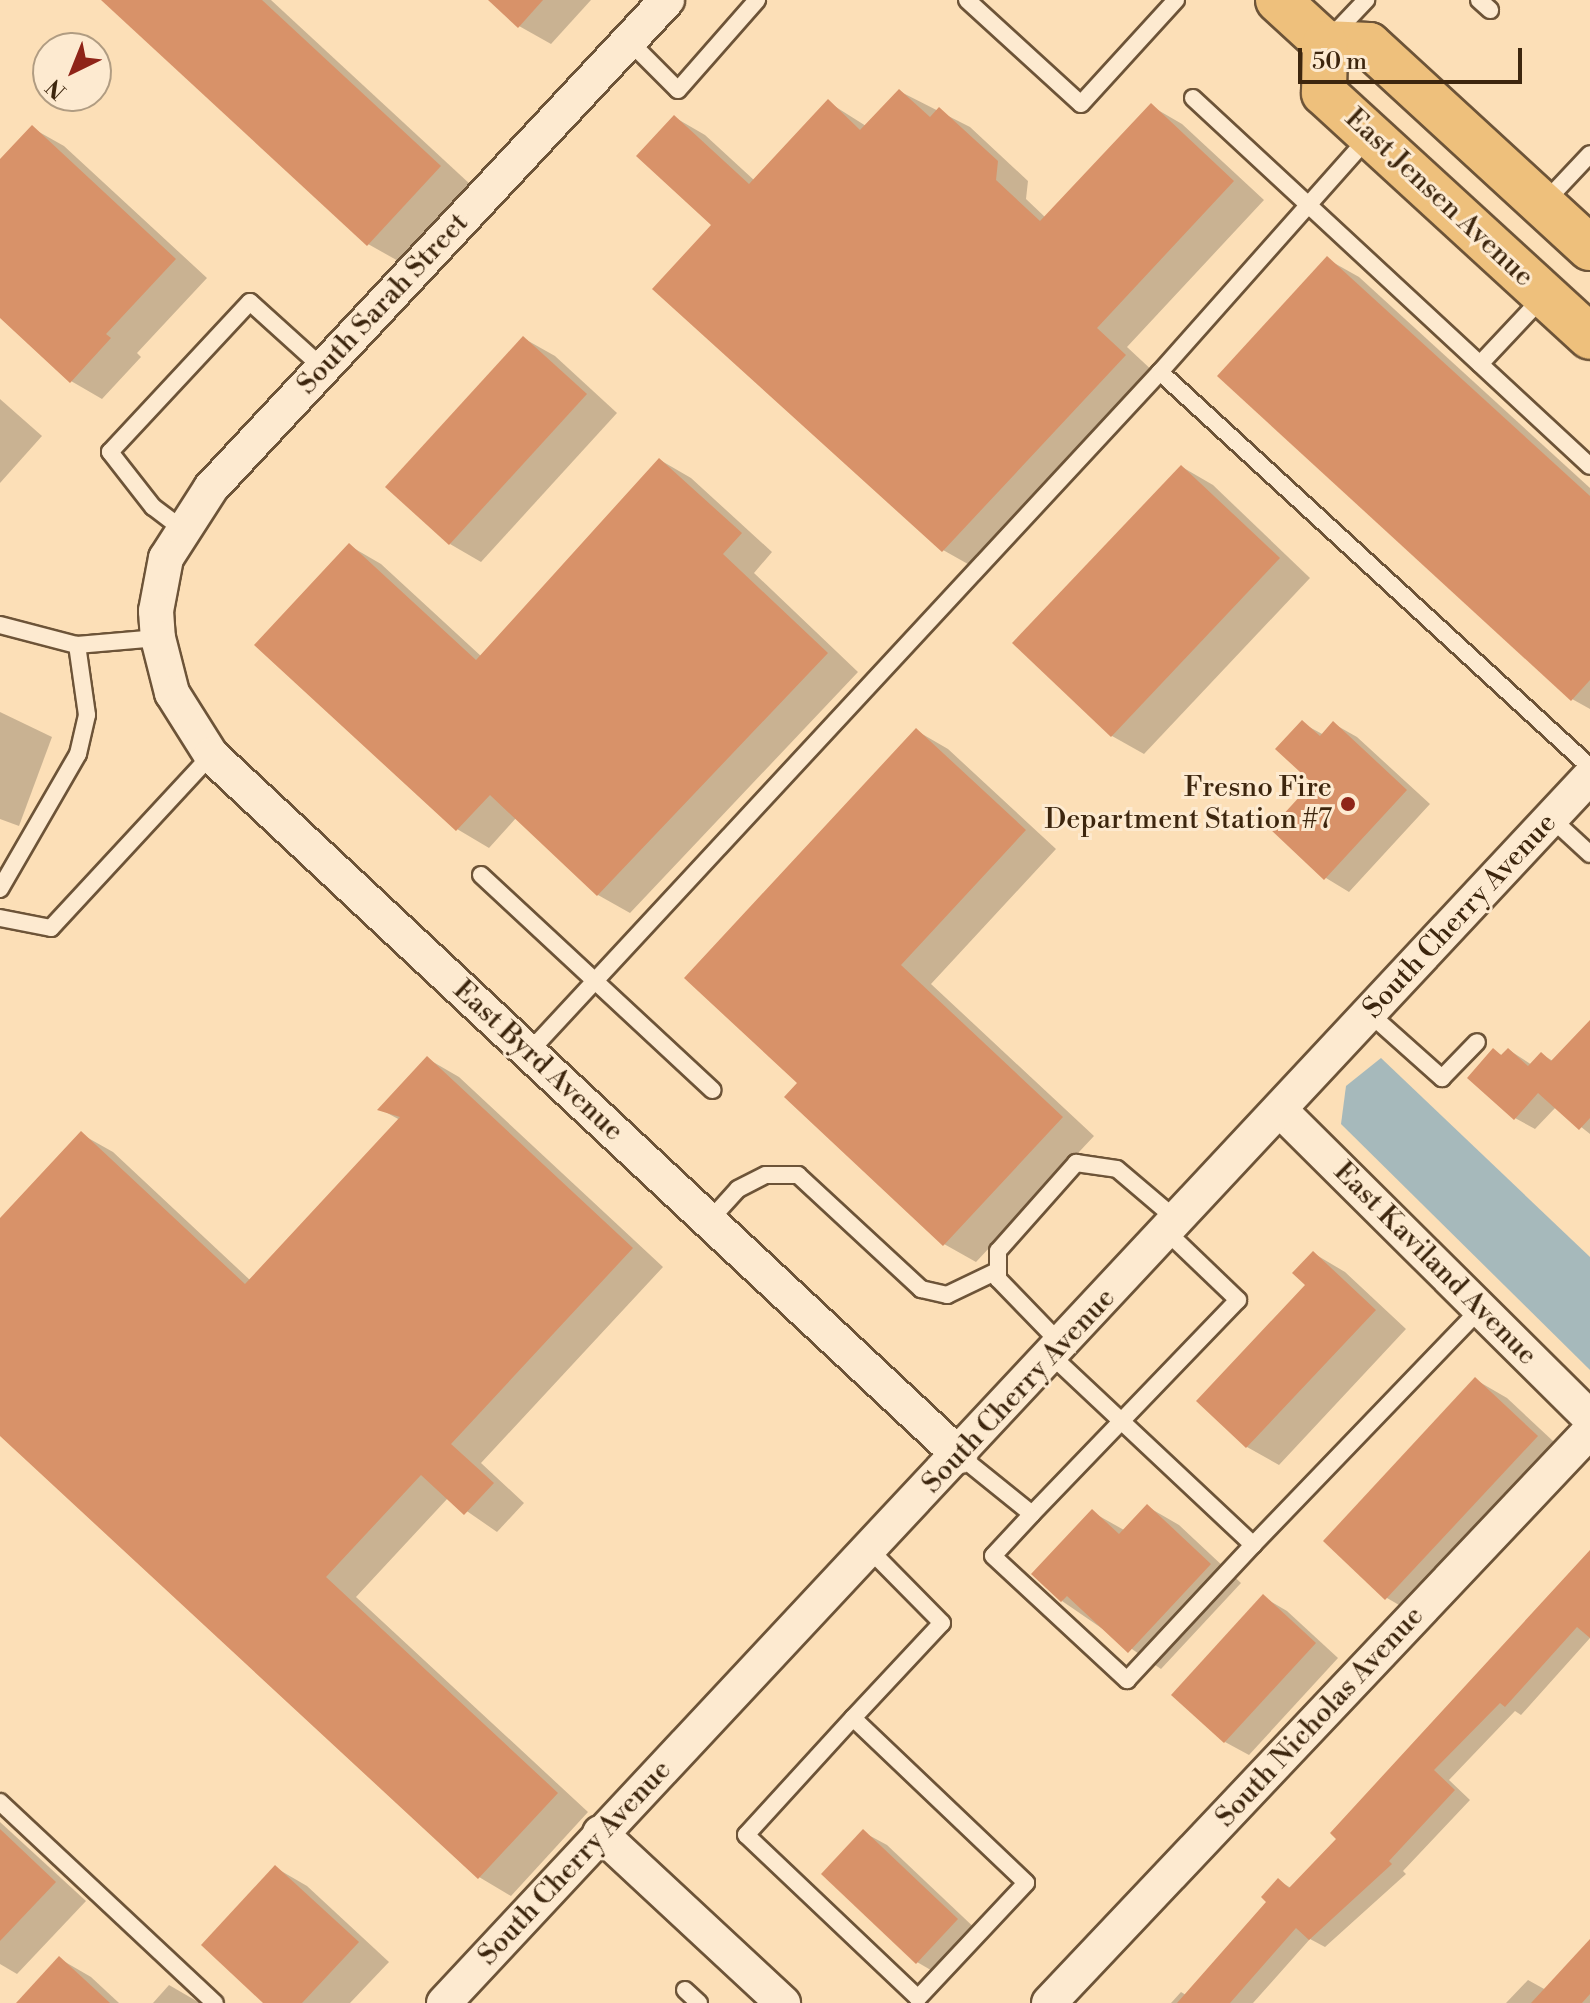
<!DOCTYPE html>
<style>
body{margin:0}
#map{position:relative;width:1590px;height:2003px;overflow:hidden;background:#fcdfb7;font-family:"Libre Bodoni",serif}
div>[style]{position:absolute}
[style*='--x']{left:calc(var(--x)*1px);top:calc(var(--y)*1px);width:calc(var(--w)*1px);rotate:calc(var(--a)*1deg)}
.water>*{inset:0;background:#a6b9bb}
.shadow>*{inset:0;background:#0003}
.building>*{inset:0;background:#d89269}
.roads{filter:drop-shadow(2px 0 #6d5438) drop-shadow(-2px 0 #6d5438) drop-shadow(0 2px #6d5438) drop-shadow(0 -2px #6d5438)}
.service>*{height:16px;margin:-8px;padding:0 8px;transform-origin:8px;border-radius:8px;background:#fdead0}
.minor>*{height:34px;margin:-17px;padding:0 17px;transform-origin:17px;border-radius:17px;background:#fdead0}
.primary>*{height:44px;margin:-22px;padding:0 22px;transform-origin:22px;border-radius:22px;background:#eec07c}
.dots>*{width:22px;height:22px;translate:-50% -50%;box-sizing:border-box;border:4px solid #fdead0;border-radius:50%}
span{translate:-50% -50%;white-space:nowrap;text-align:center;line-height:1.15;-webkit-text-stroke:6px #fdead0;paint-order:stroke}
.street-label{font-size:28px;color:#3d260e}
.poi-label{font-size:28px;color:#3d260e}
.right{translate:-100% -50%;text-align:right}
.north{position:absolute;left:32px;top:32px;width:80px;height:80px;box-sizing:border-box;background:#fdead0;border:2px solid #b09c82;border-radius:50%;rotate:223deg;font-size:22px;font-weight:700;line-height:32px;text-align:center;color:#3d260e}
.north::after{content:'';display:block;margin:auto;width:28px;height:36px;background:#8f2418;clip-path:polygon(50% 0,100% 100%,50% 72%,0 100%)}
.scale{position:absolute;left:1298px;top:48px;width:224px;height:36px;box-sizing:border-box;border:4px solid #3d260e;border-top:0;padding-left:10px;font-size:24px;line-height:28px;white-space:nowrap;color:#3d260e;-webkit-text-stroke:6px #fdead0;paint-order:stroke}
</style>
<div id="map">
<div class="water">
<div style="clip-path:polygon(1381px 1058px,1590px 1257px,1590px 1370px,1341px 1124px,1346px 1086px)"></div>
</div>
<div class="shadow">
<div style="clip-path:polygon(104px 0,271px 0,471px 185px,400px 262px,368px 244px)"></div>
<div style="clip-path:polygon(491px 0,591px 0,551px 44px,519px 26px)"></div>
<div style="clip-path:polygon(899px 91px,970px 127px,1028px 181px,1026px 199px,1046px 218px,1151px 106px,1182px 124px,1264px 200px,1127px 347px,1156px 374px,975px 568px,943px 550px,714px 225px,674px 117px,705px 135px,755px 181px,828px 102px,866px 126px)"></div>
<div style="clip-path:polygon(32px 128px,64px 146px,207px 278px,137px 353px,141px 357px,102px 399px,71px 381px,0 316px,0 162px)"></div>
<div style="clip-path:polygon(1327px 259px,1359px 277px,1590px 488px,1590px 709px,1572px 699px)"></div>
<div style="clip-path:polygon(523px 338px,555px 356px,617px 413px,481px 562px,450px 544px)"></div>
<div style="clip-path:polygon(0 399px,42px 436px,0 483px)"></div>
<div style="clip-path:polygon(660px 460px,691px 478px,772px 552px,754px 573px,858px 672px,630px 913px,598px 895px,516px 818px,489px 848px,457px 829px,350px 546px,381px 564px,482px 657px)"></div>
<div style="clip-path:polygon(1182px 467px,1213px 485px,1310px 578px,1144px 754px,1112px 736px,1015px 643px)"></div>
<div style="clip-path:polygon(0 712px,52px 737px,19px 826px,0 819px)"></div>
<div style="clip-path:polygon(1302px 723px,1324px 735px,1334px 724px,1357px 737px,1430px 804px,1349px 892px,1326px 878px)"></div>
<div style="clip-path:polygon(917px 731px,948px 749px,1056px 849px,931px 984px,1094px 1136px,976px 1262px,944px 1244px,800px 1083px)"></div>
<div style="clip-path:polygon(1590px 1023px,1590px 1134px,1556px 1107px,1535px 1129px,1515px 1118px,1494px 1051px,1503px 1056px,1509px 1050px,1532px 1065px,1541px 1054px,1553px 1061px)"></div>
<div style="clip-path:polygon(428px 1059px,459px 1077px,663px 1267px,481px 1463px,524px 1503px,497px 1532px,448px 1498px,356px 1597px,588px 1812px,511px 1896px,479px 1877px,0 1433px,0 1221px,81px 1134px,113px 1152px,251px 1281px,400px 1120px,380px 1109px)"></div>
<div style="clip-path:polygon(1313px 1253px,1345px 1272px,1406px 1329px,1279px 1465px,1247px 1447px,1199px 1401px,1308px 1285px)"></div>
<div style="clip-path:polygon(1476px 1380px,1507px 1398px,1568px 1455px,1418px 1616px,1387px 1598px,1325px 1541px)"></div>
<div style="clip-path:polygon(1148px 1507px,1179px 1525px,1241px 1583px,1161px 1669px,1062px 1601px,1092px 1512px,1124px 1530px)"></div>
<div style="clip-path:polygon(1590px 1551px,1590px 1638px,1521px 1715px,1515px 1711px,1449px 1780px,1470px 1800px,1403px 1871px,1406px 1874px,1325px 1947px,1310px 1939px,1253px 2003px,1171px 2003px,1181px 1992px,1186px 1995px,1268px 1902px,1279px 1881px,1291px 1888px,1339px 1839px)"></div>
<div style="clip-path:polygon(1263px 1597px,1287px 1611px,1338px 1658px,1249px 1755px,1225px 1742px)"></div>
<div style="clip-path:polygon(0 1822px,86px 1901px,17px 1974px,0 1964px)"></div>
<div style="clip-path:polygon(863px 1832px,887px 1845px,981px 1934px,941px 1976px,917px 1962px)"></div>
<div style="clip-path:polygon(276px 1868px,307px 1886px,389px 1962px,350px 2003px,266px 2003px)"></div>
<div style="clip-path:polygon(1590px 1942px,1590px 2003px,1506px 2003px,1528px 1980px,1546px 1990px)"></div>
<div style="clip-path:polygon(60px 1959px,91px 1977px,119px 2003px,32px 2003px)"></div>
<div style="clip-path:polygon(169px 1985px,200px 2003px,153px 2003px)"></div>
</div>
<div class="building">
<div style="clip-path:polygon(101px 0,262px 0,441px 166px,367px 246px)"></div>
<div style="clip-path:polygon(488px 0,543px 0,518px 28px)"></div>
<div style="clip-path:polygon(899px 89px,930px 117px,939px 107px,998px 161px,996px 180px,1040px 221px,1151px 103px,1234px 181px,1097px 328px,1126px 355px,942px 552px,652px 289px,711px 225px,636px 156px,674px 115px,749px 184px,828px 99px,860px 130px)"></div>
<div style="clip-path:polygon(32px 125px,176px 259px,106px 334px,111px 338px,70px 383px,0 318px,0 159px)"></div>
<div style="clip-path:polygon(1327px 256px,1590px 496px,1590px 680px,1571px 701px,1217px 376px)"></div>
<div style="clip-path:polygon(523px 336px,587px 394px,449px 545px,385px 487px)"></div>
<div style="clip-path:polygon(659px 458px,742px 533px,723px 554px,828px 653px,597px 896px,490px 795px,456px 831px,254px 645px,349px 543px,476px 660px)"></div>
<div style="clip-path:polygon(1181px 465px,1280px 558px,1111px 737px,1012px 643px)"></div>
<div style="clip-path:polygon(1302px 720px,1320px 736px,1333px 721px,1407px 790px,1324px 880px,1270px 829px,1312px 783px,1275px 749px)"></div>
<div style="clip-path:polygon(916px 728px,1026px 830px,901px 965px,1063px 1117px,943px 1246px,784px 1097px,797px 1083px,684px 978px)"></div>
<div style="clip-path:polygon(1590px 1020px,1590px 1118px,1579px 1130px,1538px 1093px,1514px 1120px,1467px 1078px,1493px 1048px,1501px 1055px,1508px 1048px,1528px 1066px,1541px 1052px,1551px 1061px)"></div>
<div style="clip-path:polygon(427px 1056px,633px 1248px,451px 1444px,494px 1483px,464px 1515px,421px 1475px,326px 1577px,558px 1793px,478px 1879px,0 1436px,0 1218px,81px 1131px,245px 1284px,400px 1117px,377px 1110px)"></div>
<div style="clip-path:polygon(1313px 1251px,1376px 1310px,1246px 1448px,1196px 1401px,1305px 1285px,1292px 1273px)"></div>
<div style="clip-path:polygon(1475px 1377px,1538px 1436px,1385px 1600px,1323px 1541px)"></div>
<div style="clip-path:polygon(1147px 1504px,1211px 1564px,1128px 1653px,1067px 1596px,1061px 1602px,1031px 1574px,1092px 1509px,1119px 1534px)"></div>
<div style="clip-path:polygon(1590px 1550px,1590px 1638px,1577px 1627px,1505px 1707px,1500px 1703px,1434px 1770px,1455px 1790px,1389px 1861px,1392px 1864px,1309px 1940px,1296px 1928px,1230px 2003px,1177px 2003px,1266px 1902px,1261px 1897px,1278px 1878px,1289px 1888px,1336px 1839px,1330px 1833px)"></div>
<div style="clip-path:polygon(1263px 1594px,1316px 1643px,1224px 1743px,1171px 1695px)"></div>
<div style="clip-path:polygon(0 1829px,56px 1882px,0 1941px)"></div>
<div style="clip-path:polygon(863px 1829px,958px 1919px,916px 1964px,821px 1874px)"></div>
<div style="clip-path:polygon(275px 1865px,359px 1942px,302px 2003px,263px 2003px,201px 1945px)"></div>
<div style="clip-path:polygon(1590px 1939px,1590px 1994px,1582px 2003px,1531px 2003px)"></div>
<div style="clip-path:polygon(59px 1956px,110px 2003px,16px 2003px)"></div>
</div>
<div class="roads">
<div class="service">
<div style="--x:967;--y:0;--w:154;--a:42.4"></div>
<div style="--x:1081;--y:104;--w:141;--a:-47.6"></div>
<div style="--x:1479;--y:0;--w:15;--a:42"></div>
<div style="--x:1332;--y:36;--w:50;--a:-46.6"></div>
<div style="--x:629;--y:41;--w:69;--a:45"></div>
<div style="--x:678;--y:90;--w:120;--a:-48.7"></div>
<div style="--x:1193;--y:98;--w:541;--a:42.83"></div>
<div style="--x:1544;--y:203;--w:67;--a:-46.8"></div>
<div style="--x:1480;--y:364;--w:91;--a:-46.8"></div>
<div style="--x:1160;--y:372;--w:314;--a:-48.4"></div>
<div style="--x:181;--y:528;--w:35;--a:-143"></div>
<div style="--x:153;--y:507;--w:70;--a:-128"></div>
<div style="--x:110;--y:452;--w:205;--a:-47"></div>
<div style="--x:250;--y:302;--w:98;--a:42.1"></div>
<div style="--x:0;--y:625;--w:80;--a:14.6"></div>
<div style="--x:77;--y:645;--w:81;--a:-4.9"></div>
<div style="--x:1551;--y:818;--w:53;--a:42.7"></div>
<div style="--x:481;--y:875;--w:316;--a:42.9"></div>
<div style="--x:0;--y:889;--w:156;--a:-60"></div>
<div style="--x:78;--y:754;--w:40;--a:-77"></div>
<div style="--x:87;--y:715;--w:71;--a:-98.1"></div>
<div style="--x:0;--y:918;--w:52;--a:11.1"></div>
<div style="--x:51;--y:928;--w:236;--a:-47.2"></div>
<div style="--x:1369;--y:1013;--w:98;--a:41.7"></div>
<div style="--x:1442;--y:1078;--w:50;--a:-45.8"></div>
<div style="--x:529;--y:1052;--w:928;--a:-47.14"></div>
<div style="--x:1160;--y:372;--w:584;--a:42.57"></div>
<div style="--x:709;--y:1221;--w:43;--a:-47.8"></div>
<div style="--x:738;--y:1189;--w:31;--a:-27"></div>
<div style="--x:766;--y:1175;--w:32;--a:0"></div>
<div style="--x:798;--y:1175;--w:168;--a:42.8"></div>
<div style="--x:921;--y:1289;--w:27;--a:13"></div>
<div style="--x:947;--y:1295;--w:55;--a:-25.6"></div>
<div style="--x:1062;--y:1345;--w:92;--a:-134.1"></div>
<div style="--x:998;--y:1279;--w:28;--a:-90"></div>
<div style="--x:998;--y:1251;--w:118;--a:-48.4"></div>
<div style="--x:1076;--y:1163;--w:41;--a:8.3"></div>
<div style="--x:1117;--y:1169;--w:79;--a:40.4"></div>
<div style="--x:1052;--y:1356;--w:276;--a:43.2"></div>
<div style="--x:1253;--y:1545;--w:327;--a:-46.1"></div>
<div style="--x:960;--y:1456;--w:92;--a:38.9"></div>
<div style="--x:1032;--y:1514;--w:297;--a:-46.1"></div>
<div style="--x:1238;--y:1300;--w:98;--a:-136.2"></div>
<div style="--x:1032;--y:1514;--w:57;--a:132.9"></div>
<div style="--x:993;--y:1556;--w:183;--a:42.8"></div>
<div style="--x:1127;--y:1680;--w:185;--a:-47"></div>
<div style="--x:853;--y:1718;--w:239;--a:43.6"></div>
<div style="--x:1026;--y:1883;--w:158;--a:133.2"></div>
<div style="--x:918;--y:1998;--w:237;--a:-136.5"></div>
<div style="--x:746;--y:1835;--w:159;--a:-47.6"></div>
<div style="--x:853;--y:1718;--w:130;--a:-46.9"></div>
<div style="--x:942;--y:1623;--w:101;--a:-134.6"></div>
<div style="--x:0;--y:1802;--w:294;--a:43.1"></div>
<div style="--x:685;--y:1990;--w:19;--a:43"></div>
</div>
<div class="minor">
<div style="--x:667;--y:0;--w:668;--a:133.06"></div>
<div style="--x:211;--y:488;--w:83;--a:122.7"></div>
<div style="--x:166;--y:558;--w:54;--a:100.7"></div>
<div style="--x:156;--y:611;--w:27;--a:86"></div>
<div style="--x:158;--y:638;--w:57;--a:75.7"></div>
<div style="--x:172;--y:693;--w:73;--a:57.8"></div>
<div style="--x:211;--y:755;--w:1026;--a:43.1"></div>
<div style="--x:1280;--y:1110;--w:437;--a:44.8"></div>
<div style="--x:600;--y:1833;--w:250;--a:42.9"></div>
<div style="--x:444;--y:2003;--w:1679;--a:-46.95"></div>
<div style="--x:1049;--y:2003;--w:787;--a:-46.6"></div>
</div>
<div class="primary">
<div style="--x:1278;--y:0;--w:64;--a:42.5"></div>
<div style="--x:1325;--y:43;--w:44;--a:2.6"></div>
<div style="--x:1369;--y:45;--w:300;--a:42.6"></div>
<div style="--x:1325;--y:43;--w:50;--a:91.1"></div>
<div style="--x:1324;--y:93;--w:361;--a:42.5"></div>
</div>
</div>
<div class="dots">
<div style="left:1348px;top:804px;background:#8f2418"></div>
</div>
<div class="street-label">
<span style="left:1439px;top:198px;rotate:43deg">East Jensen Avenue</span>
<span style="left:383px;top:304px;rotate:-47deg">South Sarah Street</span>
<span style="left:1460px;top:916px;rotate:-47deg">South Cherry Avenue</span>
<span style="left:538px;top:1061px;rotate:43deg">East Byrd Avenue</span>
<span style="left:1435px;top:1264px;rotate:45deg">East Kaviland Avenue</span>
<span style="left:1019px;top:1391px;rotate:-47deg">South Cherry Avenue</span>
<span style="left:1320px;top:1717px;rotate:-47deg">South Nicholas Avenue</span>
<span style="left:575px;top:1863px;rotate:-47deg">South Cherry Avenue</span>
</div>
<div class="poi-label">
<span class="right" style="left:1332px;top:804px">Fresno Fire<br>Department Station #7</span>
</div>
<div class="north">N</div>
<div class="scale">50 m</div>
</div>
